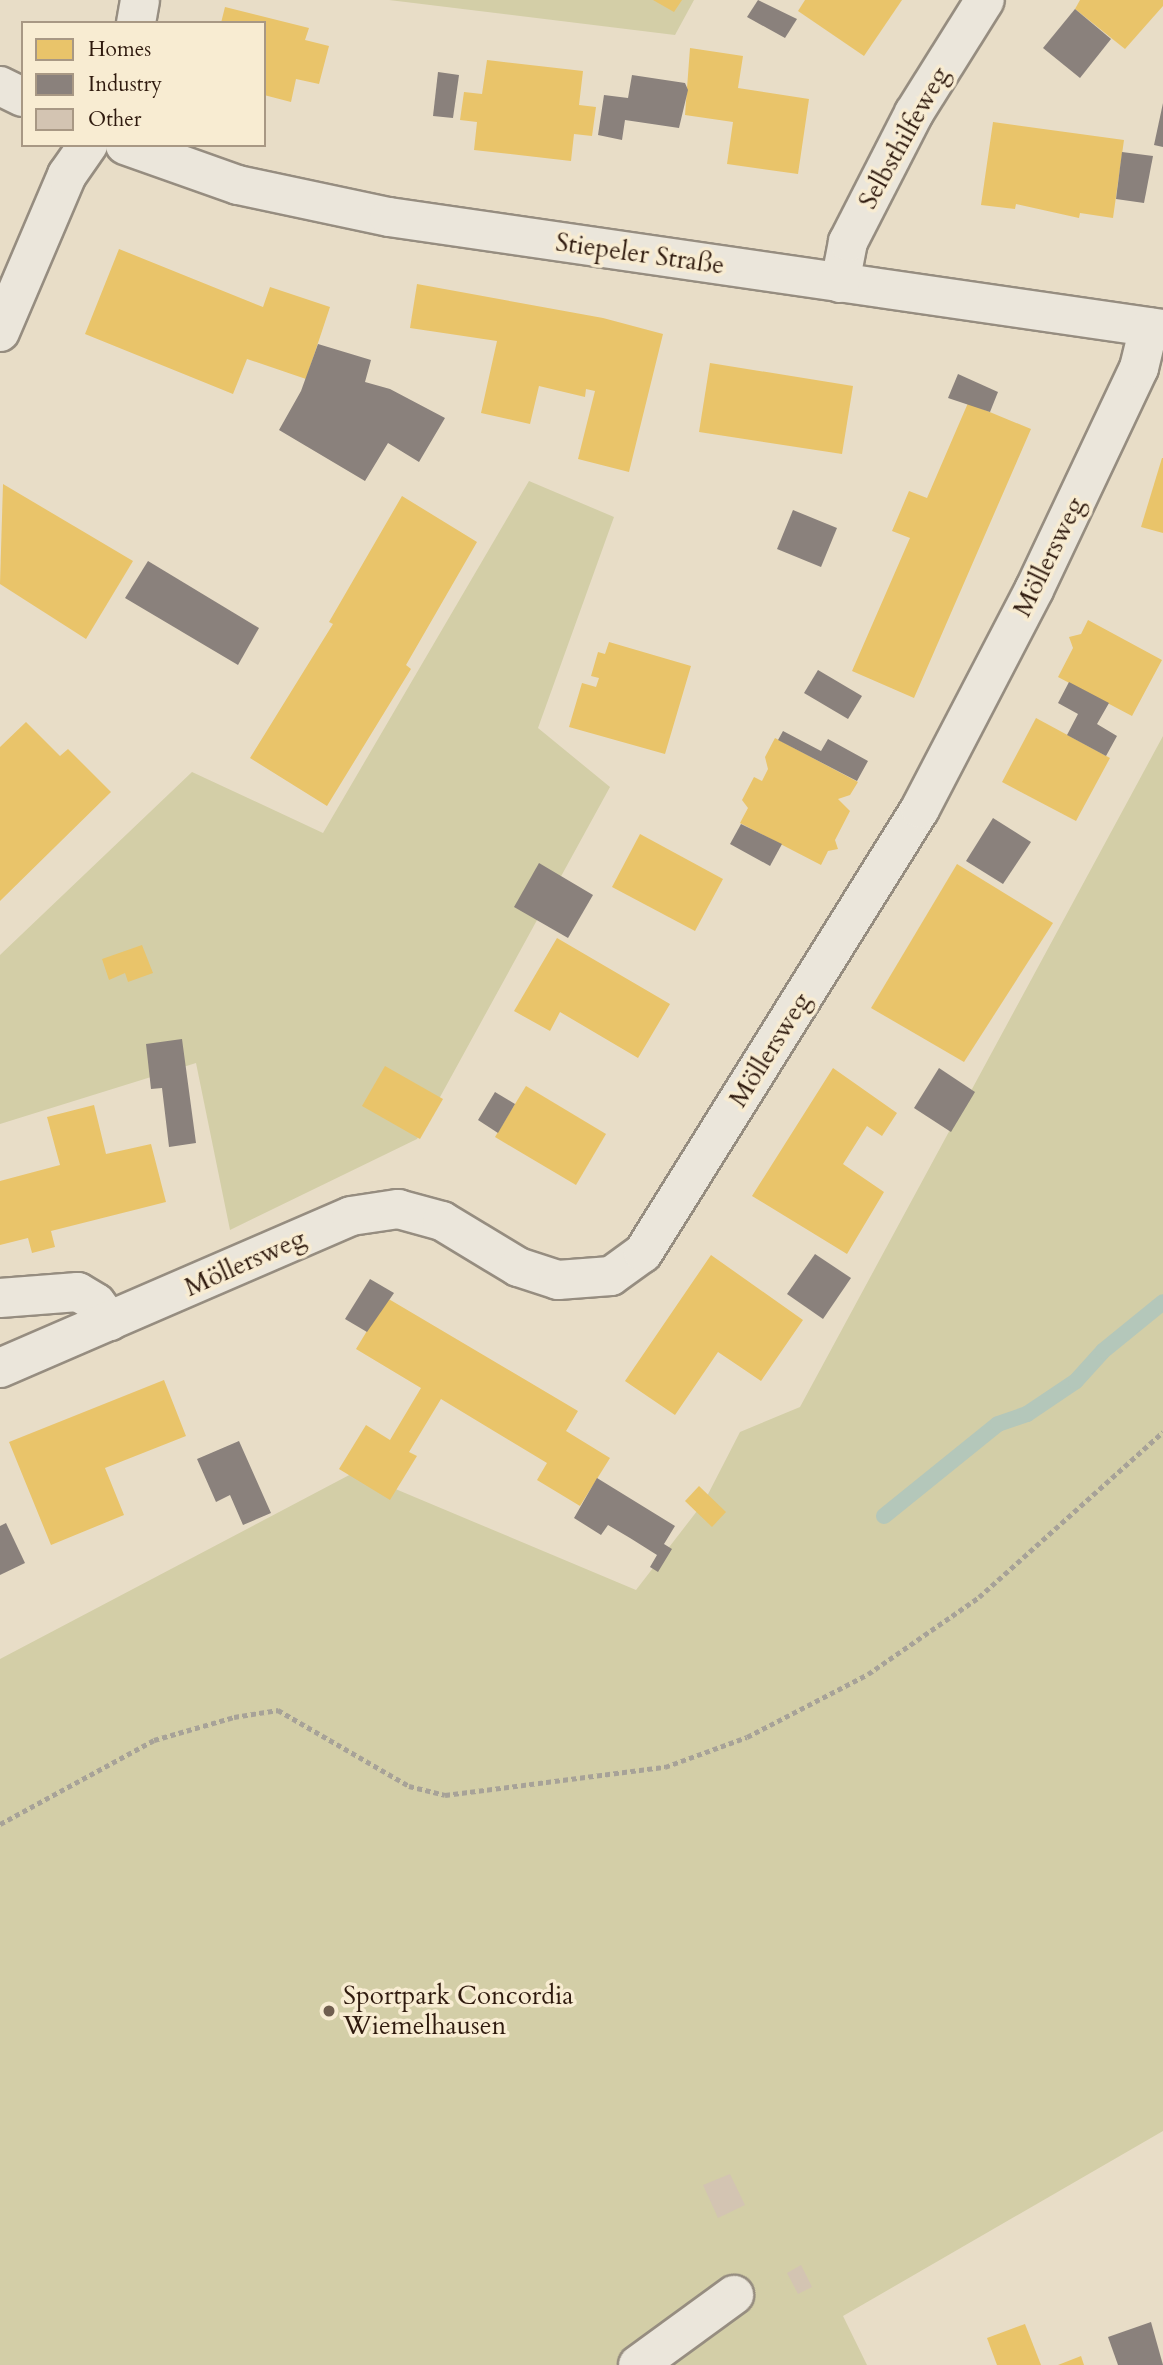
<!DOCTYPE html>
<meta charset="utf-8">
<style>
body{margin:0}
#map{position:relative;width:1163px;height:2365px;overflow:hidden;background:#e8ddc7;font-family:Cardo,serif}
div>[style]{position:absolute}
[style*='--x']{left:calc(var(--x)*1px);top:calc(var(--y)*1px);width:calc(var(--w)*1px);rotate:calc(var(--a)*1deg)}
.green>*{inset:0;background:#d3cea7}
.homes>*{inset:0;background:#e9c46a}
.industry>*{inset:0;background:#8a817c}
.stream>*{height:16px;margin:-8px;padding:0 8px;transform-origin:8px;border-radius:8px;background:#b4c7ba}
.building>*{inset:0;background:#d3c4b2}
.path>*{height:4.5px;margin-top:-2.25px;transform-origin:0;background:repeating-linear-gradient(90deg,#a7a298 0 5px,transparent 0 8.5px)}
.roads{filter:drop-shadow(2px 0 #968d80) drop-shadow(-2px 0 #968d80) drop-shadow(0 2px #968d80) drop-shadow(0 -2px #968d80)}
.minor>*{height:38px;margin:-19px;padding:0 19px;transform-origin:19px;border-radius:19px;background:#ebe6db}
.dots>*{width:19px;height:19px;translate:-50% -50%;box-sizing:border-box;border:4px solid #f8ecd2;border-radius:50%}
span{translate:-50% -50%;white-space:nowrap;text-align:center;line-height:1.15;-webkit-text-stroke:7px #f8ecd2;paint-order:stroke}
.street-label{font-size:26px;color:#2f1a0e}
.poi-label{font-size:26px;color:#2f1a0e}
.left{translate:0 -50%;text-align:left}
.legend{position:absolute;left:21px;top:21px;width:245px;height:126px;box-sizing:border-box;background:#f8ecd2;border:2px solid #a89884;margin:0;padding:9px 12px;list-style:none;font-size:21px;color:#2f1a0e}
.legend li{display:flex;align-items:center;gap:14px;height:35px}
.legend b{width:35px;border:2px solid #a89884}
</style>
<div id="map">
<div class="green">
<div style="clip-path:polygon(389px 0,694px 0,675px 35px)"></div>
<div style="clip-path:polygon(529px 481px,614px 517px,538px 728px,610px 787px,417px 1139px,230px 1230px,196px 1063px,0 1124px,0 955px,192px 772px,323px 833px)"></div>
<div style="clip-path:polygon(1163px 736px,1163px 2131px,843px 2316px,867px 2365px,0 2365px,0 1659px,355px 1472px,636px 1590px,704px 1502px,740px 1432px,800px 1407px)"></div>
</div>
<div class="homes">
<div style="clip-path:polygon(653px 0,682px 0,674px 12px)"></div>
<div style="clip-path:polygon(805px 0,902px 0,864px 56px,798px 11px)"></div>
<div style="clip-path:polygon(1080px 0,1163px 0,1163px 6px,1125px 49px,1075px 9px)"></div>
<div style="clip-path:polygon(225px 7px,309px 28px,305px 40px,329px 46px,319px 84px,296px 79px,291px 102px,264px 95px,264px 23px,221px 23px)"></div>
<div style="clip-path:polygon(690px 48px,743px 56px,738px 88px,809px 99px,798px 174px,727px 164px,733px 122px,685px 115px)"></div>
<div style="clip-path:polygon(487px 60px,583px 71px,579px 105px,596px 107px,592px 136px,574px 134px,571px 161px,474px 150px,477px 122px,460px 120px,464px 92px,482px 94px)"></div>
<div style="clip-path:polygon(993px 122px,1124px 140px,1113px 218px,1080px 213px,1079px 218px,1016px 204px,1015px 209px,981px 205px)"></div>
<div style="clip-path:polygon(119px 249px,263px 307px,270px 287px,330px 307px,306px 379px,247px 359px,233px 394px,85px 334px)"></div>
<div style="clip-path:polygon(417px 284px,603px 318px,663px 334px,629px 472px,578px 459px,595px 391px,586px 389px,585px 397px,539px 386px,530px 424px,481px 413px,497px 341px,410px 328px)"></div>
<div style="clip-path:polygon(710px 363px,853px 386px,842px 454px,699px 432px)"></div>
<div style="clip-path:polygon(968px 403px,1031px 429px,914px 698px,852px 671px,910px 538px,892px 531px,909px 491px,927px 498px)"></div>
<div style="clip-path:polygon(1162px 458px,1163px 458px,1163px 533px,1141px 527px)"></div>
<div style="clip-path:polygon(3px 484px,133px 561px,86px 639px,0 584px)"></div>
<div style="clip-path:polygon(402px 496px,477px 542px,406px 665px,411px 669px,327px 806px,250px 758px,333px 624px,329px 622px)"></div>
<div style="clip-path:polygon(1088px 620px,1162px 660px,1132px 716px,1058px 677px,1073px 648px,1069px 637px,1081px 634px)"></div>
<div style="clip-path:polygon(609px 642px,691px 666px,665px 754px,569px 727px,582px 683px,596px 687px,599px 678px,591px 676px,598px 652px,605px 654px)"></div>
<div style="clip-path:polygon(1036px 718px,1110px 758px,1076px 821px,1002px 782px)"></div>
<div style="clip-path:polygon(26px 722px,60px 756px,68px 749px,111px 792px,0 901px,0 747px)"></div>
<div style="clip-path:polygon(775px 738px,858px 782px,850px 795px,838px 799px,850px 811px,835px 840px,838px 849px,828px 851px,821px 865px,740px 823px,748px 808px,742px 800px,754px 777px,762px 781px,768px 769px,765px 757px)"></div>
<div style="clip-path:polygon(640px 834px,723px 879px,695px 931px,612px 887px)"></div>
<div style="clip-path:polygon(957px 864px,1053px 923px,964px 1062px,871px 1008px)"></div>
<div style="clip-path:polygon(557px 938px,670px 1004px,638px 1058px,560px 1012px,550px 1031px,514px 1011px)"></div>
<div style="clip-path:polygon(142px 945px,153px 973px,128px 982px,125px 973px,109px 980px,102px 959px)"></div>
<div style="clip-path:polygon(385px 1066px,443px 1099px,420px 1139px,362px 1106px)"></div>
<div style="clip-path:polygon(833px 1068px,897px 1113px,882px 1136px,867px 1126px,843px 1164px,884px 1192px,847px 1254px,752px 1196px)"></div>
<div style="clip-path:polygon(526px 1086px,606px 1134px,576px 1185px,495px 1137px)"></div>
<div style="clip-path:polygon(94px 1105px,106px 1154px,151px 1144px,166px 1202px,51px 1231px,55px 1247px,32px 1253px,28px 1238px,0 1245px,0 1181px,60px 1165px,47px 1117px)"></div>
<div style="clip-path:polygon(711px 1255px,803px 1320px,761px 1381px,718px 1352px,675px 1415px,625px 1381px)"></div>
<div style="clip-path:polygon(387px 1298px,578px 1411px,566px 1431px,610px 1458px,580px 1506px,537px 1480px,547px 1463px,441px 1399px,409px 1452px,417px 1456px,390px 1500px,339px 1469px,366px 1425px,390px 1440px,421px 1388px,356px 1349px)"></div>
<div style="clip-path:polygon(164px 1380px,186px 1436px,105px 1468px,124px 1515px,51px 1545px,9px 1442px)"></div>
<div style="clip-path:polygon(699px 1486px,726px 1512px,712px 1527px,685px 1501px)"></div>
<div style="clip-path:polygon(1025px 2324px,1041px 2365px,997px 2365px,987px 2338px)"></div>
<div style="clip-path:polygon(1081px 2356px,1084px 2365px,1058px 2365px)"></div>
</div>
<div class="industry">
<div style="clip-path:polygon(758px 0,797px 19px,785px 38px,747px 17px)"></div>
<div style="clip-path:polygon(1075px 9px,1111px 39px,1080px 78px,1043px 48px)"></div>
<div style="clip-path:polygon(438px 72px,459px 75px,453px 118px,433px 116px)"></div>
<div style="clip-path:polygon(632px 75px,685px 83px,688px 90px,679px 128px,625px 120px,622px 140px,598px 135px,604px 95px,628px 98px)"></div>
<div style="clip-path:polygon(1163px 103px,1163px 147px,1154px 145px)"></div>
<div style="clip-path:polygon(1122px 152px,1153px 156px,1144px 203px,1116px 199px)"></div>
<div style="clip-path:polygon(318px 344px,371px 360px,365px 382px,390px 389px,445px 418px,419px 462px,388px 443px,365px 481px,279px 430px,301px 391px)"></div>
<div style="clip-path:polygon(958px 374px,998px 392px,990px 412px,948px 398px)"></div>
<div style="clip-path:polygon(793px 510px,837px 528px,821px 567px,777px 549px)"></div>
<div style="clip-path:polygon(148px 561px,259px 628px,238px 665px,125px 598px)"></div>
<div style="clip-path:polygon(818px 670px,862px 696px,848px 719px,804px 693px)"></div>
<div style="clip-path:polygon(1069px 682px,1109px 703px,1097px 724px,1117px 736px,1106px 756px,1067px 735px,1078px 714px,1058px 703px)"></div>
<div style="clip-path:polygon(783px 731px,821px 751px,828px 739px,868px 761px,857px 781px,778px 740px)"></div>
<div style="clip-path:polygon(993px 818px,1031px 842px,1003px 884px,966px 861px)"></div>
<div style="clip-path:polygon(741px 824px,782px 844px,770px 866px,730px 844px)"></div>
<div style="clip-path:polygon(539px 863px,593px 895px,568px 938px,514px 907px)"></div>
<div style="clip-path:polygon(182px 1039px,196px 1143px,169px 1147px,162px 1088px,151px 1089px,146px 1044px)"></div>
<div style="clip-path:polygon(939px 1068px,975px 1092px,951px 1132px,914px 1108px)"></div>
<div style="clip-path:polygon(495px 1092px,515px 1104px,498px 1133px,478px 1120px)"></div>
<div style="clip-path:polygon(815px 1254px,851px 1278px,823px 1319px,787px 1294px)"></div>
<div style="clip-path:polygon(370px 1279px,394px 1293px,367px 1332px,345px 1319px)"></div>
<div style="clip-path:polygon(239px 1441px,271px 1513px,243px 1525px,230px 1495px,216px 1502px,197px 1459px)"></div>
<div style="clip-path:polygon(597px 1478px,675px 1526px,664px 1544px,672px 1549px,658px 1572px,650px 1567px,657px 1555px,630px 1538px,608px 1525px,601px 1535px,574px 1518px)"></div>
<div style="clip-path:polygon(6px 1523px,25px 1563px,0 1575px,0 1526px)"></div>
<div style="clip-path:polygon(1151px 2322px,1163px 2365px,1118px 2365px,1108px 2337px)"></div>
</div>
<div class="stream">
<div style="--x:884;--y:1516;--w:146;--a:-38.9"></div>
<div style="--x:998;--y:1424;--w:31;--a:-19"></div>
<div style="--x:1027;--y:1414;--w:59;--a:-34"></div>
<div style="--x:1076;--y:1381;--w:40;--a:-48"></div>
<div style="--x:1103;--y:1351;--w:77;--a:-39.2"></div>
</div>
<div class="building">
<div style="clip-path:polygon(730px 2174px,745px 2205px,718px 2218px,703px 2185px)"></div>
<div style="clip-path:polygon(801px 2265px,812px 2287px,798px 2294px,787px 2273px)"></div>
</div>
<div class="path">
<div style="--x:0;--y:1824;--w:175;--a:-28.6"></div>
<div style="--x:154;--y:1740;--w:83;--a:-16"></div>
<div style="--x:234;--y:1717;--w:45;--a:-9"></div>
<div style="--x:278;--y:1710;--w:151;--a:30.1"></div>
<div style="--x:409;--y:1786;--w:37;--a:14"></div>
<div style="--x:445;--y:1795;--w:222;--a:-7.3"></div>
<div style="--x:665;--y:1767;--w:87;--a:-20.1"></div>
<div style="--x:747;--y:1737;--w:136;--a:-27.5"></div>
<div style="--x:868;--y:1674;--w:135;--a:-34.7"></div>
<div style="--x:979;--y:1597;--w:247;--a:-41.9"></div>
</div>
<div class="roads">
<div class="minor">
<div style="--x:136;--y:23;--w:23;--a:-80"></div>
<div style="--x:0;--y:86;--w:25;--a:26"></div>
<div style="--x:125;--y:145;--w:120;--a:19.5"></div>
<div style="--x:238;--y:185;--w:154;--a:12"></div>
<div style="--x:389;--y:217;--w:782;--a:8.23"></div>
<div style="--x:840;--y:283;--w:42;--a:-79"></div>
<div style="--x:848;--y:242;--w:145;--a:-62.9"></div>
<div style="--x:914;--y:113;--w:133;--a:-57.9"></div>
<div style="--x:0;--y:332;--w:171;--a:-66.9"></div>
<div style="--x:67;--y:175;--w:37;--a:-55"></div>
<div style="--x:0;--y:1298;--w:78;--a:-4.4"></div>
<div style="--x:78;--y:1292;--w:21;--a:31"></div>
<div style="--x:96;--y:1303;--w:23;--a:52"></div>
<div style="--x:0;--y:1368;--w:382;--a:-23.4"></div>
<div style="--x:351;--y:1216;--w:48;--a:-8.5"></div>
<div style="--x:398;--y:1209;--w:46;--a:15.3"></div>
<div style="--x:442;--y:1221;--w:89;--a:31.2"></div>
<div style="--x:518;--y:1267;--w:42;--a:18"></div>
<div style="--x:558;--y:1280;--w:53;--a:-4.3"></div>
<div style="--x:611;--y:1276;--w:39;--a:-36"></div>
<div style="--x:643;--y:1253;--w:523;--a:-58.04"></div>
<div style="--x:920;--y:809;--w:247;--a:-62.5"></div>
<div style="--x:1034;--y:590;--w:246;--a:-64.7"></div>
<div style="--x:1139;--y:368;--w:42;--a:-76.3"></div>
<div style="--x:638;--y:2365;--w:119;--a:-36.1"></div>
</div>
</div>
<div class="dots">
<div style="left:329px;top:2011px;background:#705e4f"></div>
</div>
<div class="street-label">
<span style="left:904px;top:138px;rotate:-61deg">Selbsthilfeweg</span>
<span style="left:640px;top:254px;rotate:8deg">Stiepeler Straße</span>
<span style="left:1049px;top:557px;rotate:-64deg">Möllersweg</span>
<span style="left:770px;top:1050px;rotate:-58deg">Möllersweg</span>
<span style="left:245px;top:1263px;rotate:-24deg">Möllersweg</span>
</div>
<div class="poi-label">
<span class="left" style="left:343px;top:2011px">Sportpark Concordia<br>Wiemelhausen</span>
</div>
<ul class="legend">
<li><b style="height:19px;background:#e9c46a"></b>Homes</li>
<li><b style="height:19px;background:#8a817c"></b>Industry</li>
<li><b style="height:19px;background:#d3c4b2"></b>Other</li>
</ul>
</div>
